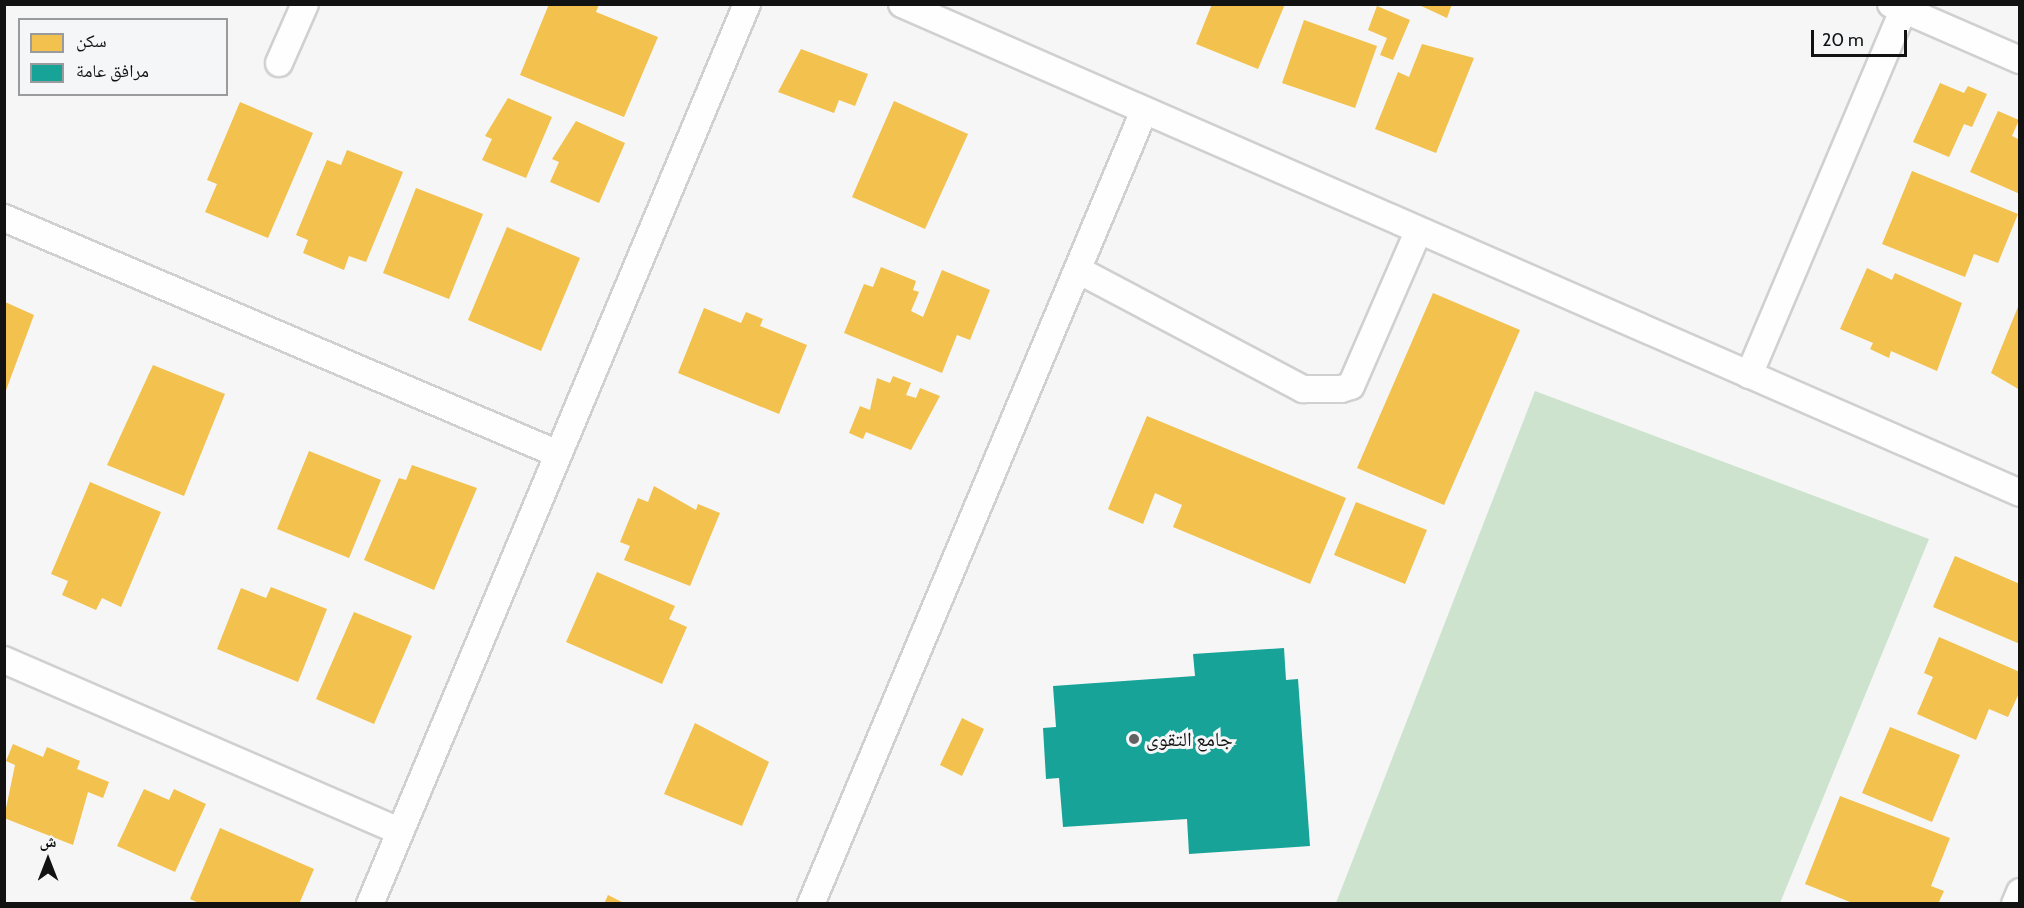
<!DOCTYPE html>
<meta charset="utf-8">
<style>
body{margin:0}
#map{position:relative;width:2024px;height:908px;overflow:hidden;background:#f6f6f6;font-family:Cabin,"Noto Naskh Arabic",sans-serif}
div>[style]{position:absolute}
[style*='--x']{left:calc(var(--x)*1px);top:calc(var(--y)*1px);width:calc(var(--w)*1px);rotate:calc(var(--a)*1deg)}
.green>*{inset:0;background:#cde3ce}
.homes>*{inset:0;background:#f2c14e}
.public>*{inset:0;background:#17a398}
.roads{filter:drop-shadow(2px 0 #d0d0d0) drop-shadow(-2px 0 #d0d0d0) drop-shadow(0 2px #d0d0d0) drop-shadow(0 -2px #d0d0d0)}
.street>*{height:26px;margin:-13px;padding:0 13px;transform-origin:13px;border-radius:13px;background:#fefefe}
.dots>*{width:16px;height:16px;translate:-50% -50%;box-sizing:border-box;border:3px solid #f5f6f7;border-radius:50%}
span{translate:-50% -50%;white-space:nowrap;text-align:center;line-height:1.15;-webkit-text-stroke:6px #f5f6f7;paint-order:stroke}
.poi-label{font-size:20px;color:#121213}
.left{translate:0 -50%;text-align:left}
.frame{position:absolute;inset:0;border:6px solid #121213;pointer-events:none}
.legend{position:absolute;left:18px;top:18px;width:210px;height:78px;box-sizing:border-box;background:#f5f6f7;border:2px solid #9a9b9c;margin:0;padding:8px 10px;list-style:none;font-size:18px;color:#121213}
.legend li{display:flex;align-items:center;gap:12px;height:30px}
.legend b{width:30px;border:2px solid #9a9b9c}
.north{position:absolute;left:18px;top:830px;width:60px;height:60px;-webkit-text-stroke:4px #f5f6f7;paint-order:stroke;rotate:0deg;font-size:16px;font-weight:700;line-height:24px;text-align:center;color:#121213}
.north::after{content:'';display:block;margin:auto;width:21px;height:27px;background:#121213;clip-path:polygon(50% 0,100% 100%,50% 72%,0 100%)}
.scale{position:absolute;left:1811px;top:30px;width:96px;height:27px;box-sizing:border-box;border:3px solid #121213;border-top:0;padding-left:8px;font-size:18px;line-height:21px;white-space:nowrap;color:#121213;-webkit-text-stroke:4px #f5f6f7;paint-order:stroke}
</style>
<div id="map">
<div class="green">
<div style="clip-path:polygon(1535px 391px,1929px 539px,1780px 903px,1336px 903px)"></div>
</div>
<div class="homes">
<div style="clip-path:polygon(549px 4px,599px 4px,596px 12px,658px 37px,624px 117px,520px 75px)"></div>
<div style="clip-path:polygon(1212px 4px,1285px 4px,1258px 69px,1196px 44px)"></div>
<div style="clip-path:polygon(1417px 4px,1452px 4px,1447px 18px)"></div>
<div style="clip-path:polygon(1377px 6px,1410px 20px,1393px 60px,1380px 55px,1387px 38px,1368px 30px)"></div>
<div style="clip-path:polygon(1304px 20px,1377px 46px,1355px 108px,1282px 83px)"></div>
<div style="clip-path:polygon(1422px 44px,1474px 58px,1436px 153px,1375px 129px,1398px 72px,1409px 77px)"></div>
<div style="clip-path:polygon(801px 49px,868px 74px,855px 106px,839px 100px,834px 113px,778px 92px)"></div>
<div style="clip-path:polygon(1940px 83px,1964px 93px,1968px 86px,1987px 94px,1972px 127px,1964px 124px,1949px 157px,1913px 142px)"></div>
<div style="clip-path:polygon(508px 98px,552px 117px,526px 178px,482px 160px,492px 139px,485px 136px)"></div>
<div style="clip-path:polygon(894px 101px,968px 134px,925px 229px,852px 197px)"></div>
<div style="clip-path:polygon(240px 102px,313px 133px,268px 238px,205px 212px,217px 184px,207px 180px)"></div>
<div style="clip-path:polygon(1998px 111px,2019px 120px,2012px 136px,2020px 140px,2020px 194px,1970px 172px)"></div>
<div style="clip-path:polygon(576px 121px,625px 143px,599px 203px,550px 182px,559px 162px,552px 159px)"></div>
<div style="clip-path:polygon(347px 150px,403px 172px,366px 262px,349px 256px,344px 270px,303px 253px,308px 240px,296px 235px,327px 160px,341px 165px)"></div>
<div style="clip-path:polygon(1912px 171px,2018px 214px,1998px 263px,1974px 254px,1965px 277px,1882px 244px)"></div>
<div style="clip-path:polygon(416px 188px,483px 214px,449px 299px,383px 273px)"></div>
<div style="clip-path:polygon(507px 227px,580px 258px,541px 351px,468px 320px)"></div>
<div style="clip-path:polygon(881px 267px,916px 281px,913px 290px,919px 292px,911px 311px,923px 317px,942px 270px,990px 290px,970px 340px,957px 335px,942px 373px,844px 333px,864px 284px,873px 287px)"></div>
<div style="clip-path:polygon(1867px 268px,1892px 280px,1895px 273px,1962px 303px,1937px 371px,1891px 351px,1889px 358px,1870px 349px,1873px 343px,1840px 329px)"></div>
<div style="clip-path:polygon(1433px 293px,1520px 330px,1444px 505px,1357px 468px)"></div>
<div style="clip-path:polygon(5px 302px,34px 315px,5px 393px)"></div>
<div style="clip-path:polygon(2020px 302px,2020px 390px,1991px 373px)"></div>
<div style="clip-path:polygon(704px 308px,741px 323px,746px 312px,763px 319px,760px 326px,807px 345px,779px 414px,678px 373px)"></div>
<div style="clip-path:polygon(153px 365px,225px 394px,184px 496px,107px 465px)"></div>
<div style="clip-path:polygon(893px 376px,911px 383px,906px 395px,916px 398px,920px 388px,940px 396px,911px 450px,866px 432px,863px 439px,849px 433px,860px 406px,870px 410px,877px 378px,890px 383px)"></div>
<div style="clip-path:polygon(1147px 416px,1346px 498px,1310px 584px,1173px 527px,1182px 505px,1155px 493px,1143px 524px,1108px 509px)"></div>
<div style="clip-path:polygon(309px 451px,381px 480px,349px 558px,277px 529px)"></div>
<div style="clip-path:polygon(412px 465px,477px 488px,434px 590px,364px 560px,399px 478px,406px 480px)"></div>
<div style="clip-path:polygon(90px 482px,161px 512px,121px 607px,102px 598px,96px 610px,62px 595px,68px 581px,51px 574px)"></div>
<div style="clip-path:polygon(654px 486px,696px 510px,698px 504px,720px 513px,690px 586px,624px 560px,630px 546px,620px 542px,638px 498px,648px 502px)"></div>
<div style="clip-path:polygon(1356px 502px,1427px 530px,1405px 584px,1334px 555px)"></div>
<div style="clip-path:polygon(1955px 556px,2020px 584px,2020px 644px,1933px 607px)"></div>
<div style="clip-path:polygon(597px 572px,675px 606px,669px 619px,687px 627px,662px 684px,566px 642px)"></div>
<div style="clip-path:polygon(271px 587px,327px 609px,298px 682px,217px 649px,241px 588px,266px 598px)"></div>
<div style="clip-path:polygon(354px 612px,412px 636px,374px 724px,316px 699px)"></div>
<div style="clip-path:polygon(1939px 637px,2020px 672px,2020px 691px,2008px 717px,1989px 709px,1976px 740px,1917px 714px,1933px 677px,1924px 673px)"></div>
<div style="clip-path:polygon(962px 718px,984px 729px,962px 776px,940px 765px)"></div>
<div style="clip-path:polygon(695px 723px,769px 762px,742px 826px,664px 794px)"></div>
<div style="clip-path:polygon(1890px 727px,1960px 755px,1932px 822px,1862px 793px)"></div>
<div style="clip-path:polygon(13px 744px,43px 757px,47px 747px,80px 761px,77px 769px,109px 782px,103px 798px,88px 792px,73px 845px,4px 818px,15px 765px,6px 761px)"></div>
<div style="clip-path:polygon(144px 789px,169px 800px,174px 789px,206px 804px,175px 872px,117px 846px)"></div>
<div style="clip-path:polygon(1840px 796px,1950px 838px,1931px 886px,1944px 891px,1938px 904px,1855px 904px,1805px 884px)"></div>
<div style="clip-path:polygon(220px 828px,314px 869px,299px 904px,201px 904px,190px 899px)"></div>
<div style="clip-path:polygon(608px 895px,626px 904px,604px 904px)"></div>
</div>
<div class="public">
<div style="clip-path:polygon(1284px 648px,1286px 680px,1298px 679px,1310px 846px,1189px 854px,1187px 819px,1063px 827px,1059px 778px,1046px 779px,1043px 728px,1056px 727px,1053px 686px,1195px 676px,1193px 654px)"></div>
</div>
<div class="roads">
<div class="street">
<div style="--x:902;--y:4;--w:1220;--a:23.62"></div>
<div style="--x:1891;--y:4;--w:141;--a:23.5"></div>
<div style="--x:279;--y:63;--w:64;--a:-66.2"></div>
<div style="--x:4;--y:218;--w:602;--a:23.07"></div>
<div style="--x:1078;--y:270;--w:255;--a:27.9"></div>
<div style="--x:1303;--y:389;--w:38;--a:0"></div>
<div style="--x:1341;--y:389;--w:10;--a:-17"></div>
<div style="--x:1351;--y:386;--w:168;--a:-66.5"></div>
<div style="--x:1749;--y:375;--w:396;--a:-67.1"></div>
<div style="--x:4;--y:660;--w:431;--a:23.4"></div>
<div style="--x:370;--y:904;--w:976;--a:-67.27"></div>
<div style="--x:811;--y:904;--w:860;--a:-67.22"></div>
<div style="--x:2015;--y:904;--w:13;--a:-67"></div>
</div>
</div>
<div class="dots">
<div style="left:1134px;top:739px;background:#626262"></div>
</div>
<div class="poi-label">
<span class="left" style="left:1146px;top:739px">جامع التقوى</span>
</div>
<div class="frame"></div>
<ul class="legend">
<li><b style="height:16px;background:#f2c14e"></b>سكن</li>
<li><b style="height:16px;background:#17a398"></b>مرافق عامة</li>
</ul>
<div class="north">ش</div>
<div class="scale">20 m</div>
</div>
